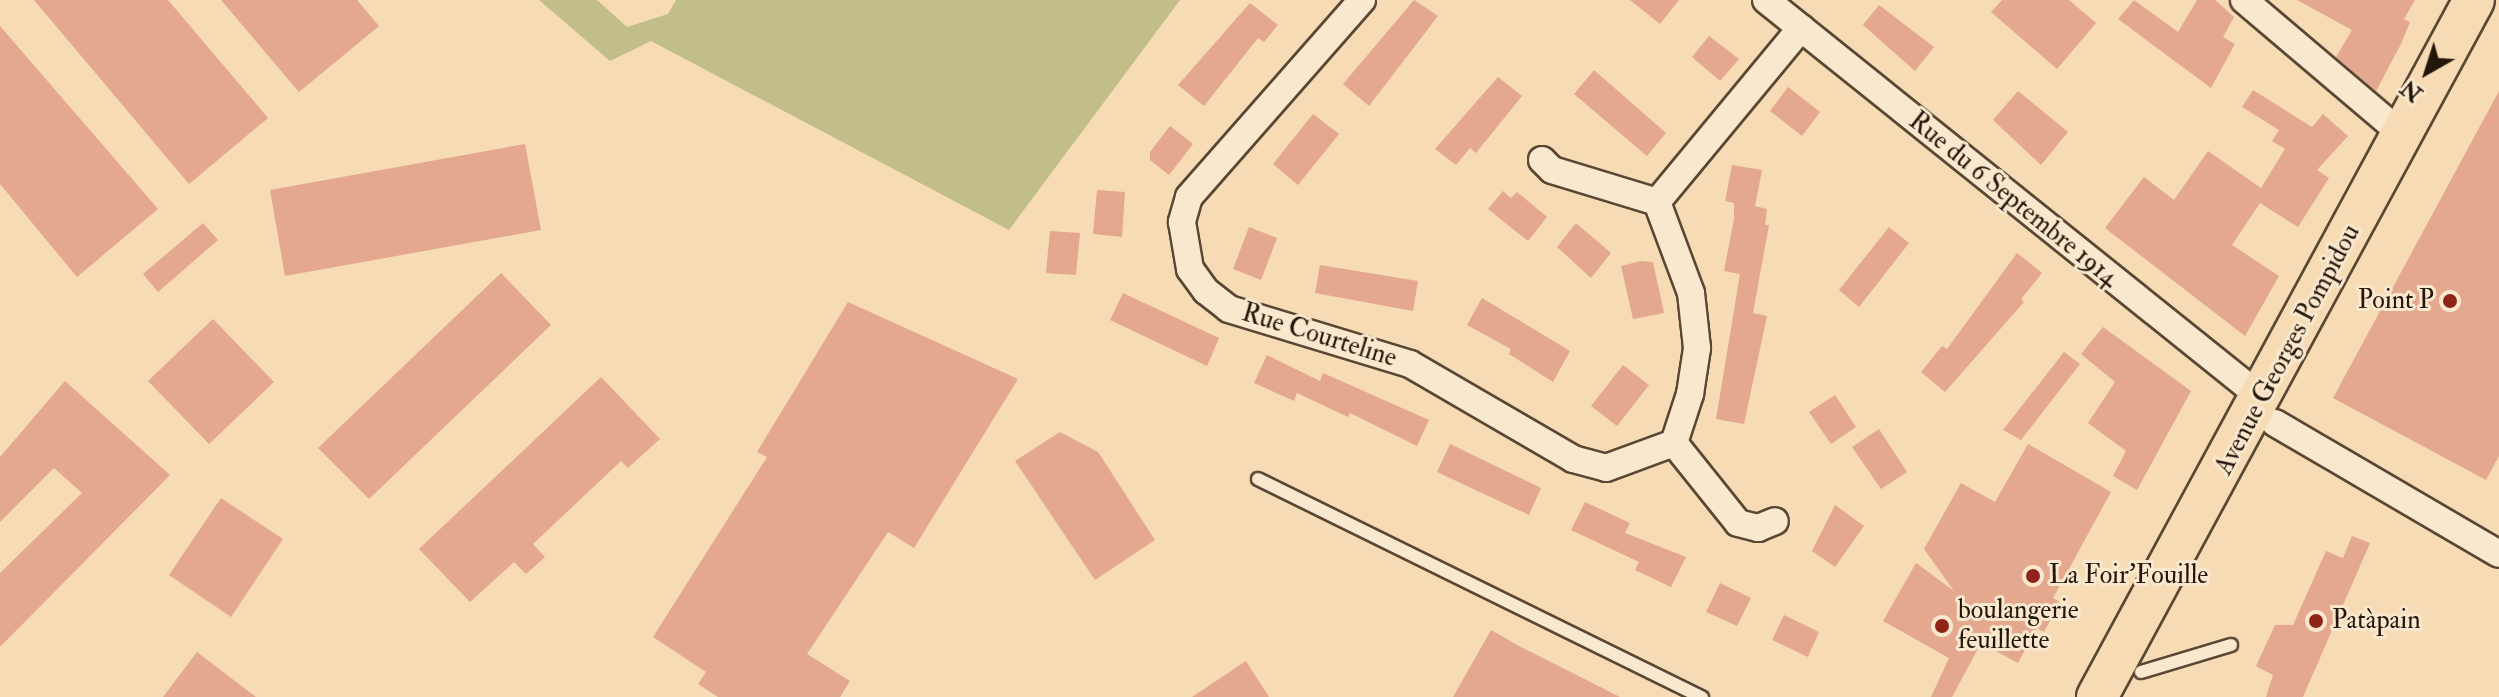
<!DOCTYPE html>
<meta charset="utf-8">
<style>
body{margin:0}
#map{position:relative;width:2499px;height:697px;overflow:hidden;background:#f6dbb4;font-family:"IM FELL Double Pica",serif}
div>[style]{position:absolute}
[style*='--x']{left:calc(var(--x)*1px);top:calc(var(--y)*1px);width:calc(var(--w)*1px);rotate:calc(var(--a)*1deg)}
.green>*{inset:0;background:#c1be89}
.building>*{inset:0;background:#e3a88d}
.roads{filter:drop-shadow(2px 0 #594734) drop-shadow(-2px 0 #594734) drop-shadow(0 2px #594734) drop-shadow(0 -2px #594734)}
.service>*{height:12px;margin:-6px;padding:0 6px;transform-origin:6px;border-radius:6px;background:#f9e8ce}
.minor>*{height:26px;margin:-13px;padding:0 13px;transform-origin:13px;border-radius:13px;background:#f9e8ce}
.primary>*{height:40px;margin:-20px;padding:0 20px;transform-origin:20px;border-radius:20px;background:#f6dbb4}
.dots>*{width:22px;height:22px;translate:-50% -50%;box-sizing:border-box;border:4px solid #f9e8ce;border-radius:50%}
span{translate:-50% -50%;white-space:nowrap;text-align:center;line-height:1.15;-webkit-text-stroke:6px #f9e8ce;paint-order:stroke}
.street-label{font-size:26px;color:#25160a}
.poi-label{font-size:26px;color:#25160a}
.right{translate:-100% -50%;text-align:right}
.left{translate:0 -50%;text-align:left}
.north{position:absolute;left:2387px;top:32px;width:80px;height:80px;-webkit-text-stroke:6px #f9e8ce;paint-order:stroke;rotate:219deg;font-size:22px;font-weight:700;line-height:32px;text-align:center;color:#25160a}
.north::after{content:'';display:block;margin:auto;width:28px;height:36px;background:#25160a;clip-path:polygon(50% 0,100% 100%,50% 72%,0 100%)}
</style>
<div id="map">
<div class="green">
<div style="clip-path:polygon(539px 0,597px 0,627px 27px,668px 14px,676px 0,1180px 0,1009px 230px,651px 41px,610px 61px)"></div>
</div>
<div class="building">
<div style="clip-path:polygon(34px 0,168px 0,268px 118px,189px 184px)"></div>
<div style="clip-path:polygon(221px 0,357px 0,379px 26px,299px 92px)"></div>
<div style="clip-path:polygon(1414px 0,1438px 16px,1369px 106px,1343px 84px)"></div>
<div style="clip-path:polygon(1630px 0,1679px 0,1660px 24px)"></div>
<div style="clip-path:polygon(2002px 0,2069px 0,2096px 23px,2057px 69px,1991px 12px)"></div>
<div style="clip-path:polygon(2134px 0,2178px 32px,2197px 0,2215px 0,2234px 17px,2223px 37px,2235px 44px,2211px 88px,2118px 19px)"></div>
<div style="clip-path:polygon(2297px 0,2415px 0,2404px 19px,2410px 22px,2401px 44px,2376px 91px,2336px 57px,2352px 30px)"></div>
<div style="clip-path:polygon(1250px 3px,1278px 25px,1264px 42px,1258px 38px,1204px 106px,1178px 85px)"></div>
<div style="clip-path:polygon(1879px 5px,1934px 47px,1915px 71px,1863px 25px)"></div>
<div style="clip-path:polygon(0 26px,158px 209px,77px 277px,0 184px)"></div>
<div style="clip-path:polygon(1709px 36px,1739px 59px,1720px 81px,1692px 57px)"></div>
<div style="clip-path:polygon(1594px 70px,1666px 133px,1647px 156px,1574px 94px)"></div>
<div style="clip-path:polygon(1498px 77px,1522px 96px,1476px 153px,1470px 148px,1456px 165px,1435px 149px)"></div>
<div style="clip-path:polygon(1788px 87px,1820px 112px,1802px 136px,1770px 111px)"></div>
<div style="clip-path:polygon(2253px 90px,2312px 127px,2323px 114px,2348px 136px,2317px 170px,2329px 178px,2298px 227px,2260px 203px,2232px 245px,2279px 276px,2245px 336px,2105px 228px,2144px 177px,2174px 200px,2208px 151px,2261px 188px,2285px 149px,2272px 141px,2279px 130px,2242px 107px)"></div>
<div style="clip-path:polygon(2018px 91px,2068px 132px,2041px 165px,1993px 120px)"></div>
<div style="clip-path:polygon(2499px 91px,2499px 456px,2486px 480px,2333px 398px)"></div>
<div style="clip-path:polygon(1313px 114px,1339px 134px,1298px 185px,1273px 164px)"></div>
<div style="clip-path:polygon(1170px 126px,1193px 144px,1169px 175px,1150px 160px,1150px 152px)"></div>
<div style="clip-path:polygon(525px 144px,541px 230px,285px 276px,270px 190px)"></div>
<div style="clip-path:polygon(1732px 165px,1762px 170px,1755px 206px,1767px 209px,1765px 225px,1769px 225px,1753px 313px,1767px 316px,1744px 424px,1716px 419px,1740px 274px,1724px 271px,1734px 219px,1734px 203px,1725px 201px)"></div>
<div style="clip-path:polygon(1097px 190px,1125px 192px,1122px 237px,1093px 234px)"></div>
<div style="clip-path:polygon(1503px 191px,1511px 198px,1517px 192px,1547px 217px,1528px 241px,1488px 209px)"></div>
<div style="clip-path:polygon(203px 223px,218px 240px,158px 292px,143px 274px)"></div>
<div style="clip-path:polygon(1576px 223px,1611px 253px,1591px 278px,1557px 247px)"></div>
<div style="clip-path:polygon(1249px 227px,1277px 238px,1261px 280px,1233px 269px)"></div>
<div style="clip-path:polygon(1889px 227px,1909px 243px,1859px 307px,1839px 290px)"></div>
<div style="clip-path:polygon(1050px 231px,1080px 233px,1076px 275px,1046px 273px)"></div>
<div style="clip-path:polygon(2017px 253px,2042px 273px,2021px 299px,2024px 302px,1945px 392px,1921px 372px,1942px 346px,1947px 349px)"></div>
<div style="clip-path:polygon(1641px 261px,1653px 262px,1664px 313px,1633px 319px,1621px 266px)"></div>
<div style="clip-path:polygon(1320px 265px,1418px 281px,1413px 311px,1315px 293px)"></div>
<div style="clip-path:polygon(501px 273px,551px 325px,369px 499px,318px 448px)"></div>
<div style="clip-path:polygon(1123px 293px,1219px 338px,1207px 366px,1110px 320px)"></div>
<div style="clip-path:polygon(1482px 298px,1570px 351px,1553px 382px,1509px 354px,1511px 349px,1467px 325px)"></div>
<div style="clip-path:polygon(848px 302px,1018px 379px,914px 548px,888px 532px,807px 654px,850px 681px,840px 697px,718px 697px,698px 684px,706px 672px,653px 637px,767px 457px,757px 452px)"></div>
<div style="clip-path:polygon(213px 319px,274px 382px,209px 444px,148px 381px)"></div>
<div style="clip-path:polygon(2103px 327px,2191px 391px,2137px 490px,2113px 476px,2126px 451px,2088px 423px,2115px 382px,2081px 354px)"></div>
<div style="clip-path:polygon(2064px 352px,2080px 364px,2021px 440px,2003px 430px)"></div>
<div style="clip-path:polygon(1267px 355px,1320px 381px,1323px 373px,1429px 420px,1417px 446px,1350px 413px,1348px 417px,1297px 393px,1294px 401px,1254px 383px)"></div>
<div style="clip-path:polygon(1623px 365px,1649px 385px,1617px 426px,1591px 406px)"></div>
<div style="clip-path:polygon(601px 377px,660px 439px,628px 468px,621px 461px,533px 544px,545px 557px,526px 574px,514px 562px,470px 602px,419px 549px)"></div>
<div style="clip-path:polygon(65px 381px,170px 475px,0 647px,0 573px,82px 493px,54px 468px,0 522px,0 457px)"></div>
<div style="clip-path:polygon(1835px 395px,1856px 427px,1831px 444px,1809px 412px)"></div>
<div style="clip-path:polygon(1879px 429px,1907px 472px,1881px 489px,1852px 447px)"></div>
<div style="clip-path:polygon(1060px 432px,1098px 452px,1155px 540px,1095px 580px,1015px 461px)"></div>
<div style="clip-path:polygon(1450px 444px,1541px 488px,1529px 515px,1437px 472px)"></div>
<div style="clip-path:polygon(2028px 444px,2111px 492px,2053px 598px,2060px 602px,2044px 632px,2037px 628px,2018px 663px,1981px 643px,1952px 697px,1931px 697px,1949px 658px,1883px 621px,1916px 563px,1954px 591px,1924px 549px,1961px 483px,1995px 502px)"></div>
<div style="clip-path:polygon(221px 498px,283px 539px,231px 617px,169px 575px)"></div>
<div style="clip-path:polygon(1585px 502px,1630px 523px,1625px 533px,1686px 557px,1671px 587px,1635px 570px,1639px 562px,1571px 530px)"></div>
<div style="clip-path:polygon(1835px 505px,1864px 526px,1835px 567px,1812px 551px)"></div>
<div style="clip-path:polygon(2352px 536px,2370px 543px,2303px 697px,2266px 697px,2273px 675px,2256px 666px,2275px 625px,2293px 625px,2326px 551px,2343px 558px)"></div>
<div style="clip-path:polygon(1720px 583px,1751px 598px,1737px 626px,1706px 612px)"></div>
<div style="clip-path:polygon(1784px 615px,1819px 632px,1808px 657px,1772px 640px)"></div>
<div style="clip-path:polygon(1491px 630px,1519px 646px,1620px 697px,1453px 697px)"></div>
<div style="clip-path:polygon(197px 652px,231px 678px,256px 697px,163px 697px)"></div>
<div style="clip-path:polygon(1246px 661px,1269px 697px,1192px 697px)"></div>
</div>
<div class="roads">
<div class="service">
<div style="--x:1258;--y:479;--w:495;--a:26.2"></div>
<div style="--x:2141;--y:672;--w:94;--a:-16.7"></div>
</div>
<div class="minor">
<div style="--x:1362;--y:0;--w:262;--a:131.3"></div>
<div style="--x:1189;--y:197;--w:26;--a:106"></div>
<div style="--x:1182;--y:222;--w:48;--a:80.3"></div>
<div style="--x:1190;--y:269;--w:27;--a:54"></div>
<div style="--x:1206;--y:291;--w:29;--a:38"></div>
<div style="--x:1229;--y:309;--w:189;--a:16.9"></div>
<div style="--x:1410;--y:364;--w:189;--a:30.2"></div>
<div style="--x:1573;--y:459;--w:34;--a:15"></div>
<div style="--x:1606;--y:468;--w:72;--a:-20.2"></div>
<div style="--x:1674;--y:443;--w:52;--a:-71.9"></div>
<div style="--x:1690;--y:394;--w:47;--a:-81.3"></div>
<div style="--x:1697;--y:348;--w:55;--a:-96.2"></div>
<div style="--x:1691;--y:293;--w:97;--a:-110.5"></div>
<div style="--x:1657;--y:202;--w:226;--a:-50.4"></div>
<div style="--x:1766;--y:0;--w:636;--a:38.74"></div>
<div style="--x:2244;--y:0;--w:209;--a:40.3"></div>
<div style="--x:1542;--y:160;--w:14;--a:45"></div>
<div style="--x:1552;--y:170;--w:110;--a:16.9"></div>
<div style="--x:2275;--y:423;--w:259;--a:30.3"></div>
<div style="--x:1674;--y:443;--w:102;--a:51.3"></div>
<div style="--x:1738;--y:523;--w:21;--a:14"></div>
<div style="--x:1758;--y:528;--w:18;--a:-22"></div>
</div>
<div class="primary">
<div style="--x:2097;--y:697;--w:792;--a:-61.59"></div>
</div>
</div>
<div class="dots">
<div style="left:2450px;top:301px;background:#8f2418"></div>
<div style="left:2033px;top:576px;background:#8f2418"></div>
<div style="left:2316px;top:621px;background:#8f2418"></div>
<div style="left:1942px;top:626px;background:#8f2418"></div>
</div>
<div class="street-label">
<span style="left:2013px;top:200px;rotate:39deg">Rue du 6 Septembre 1914</span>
<span style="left:1319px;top:336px;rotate:17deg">Rue Courteline</span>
<span style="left:2288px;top:350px;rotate:-62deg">Avenue Georges Pompidou</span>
</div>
<div class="poi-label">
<span class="right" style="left:2434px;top:301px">Point P</span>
<span class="left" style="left:2049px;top:576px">La Foir'Fouille</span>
<span class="left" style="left:1958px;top:626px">boulangerie<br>feuillette</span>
<span class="left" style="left:2332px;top:621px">Patàpain</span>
</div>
<div class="north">N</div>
</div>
